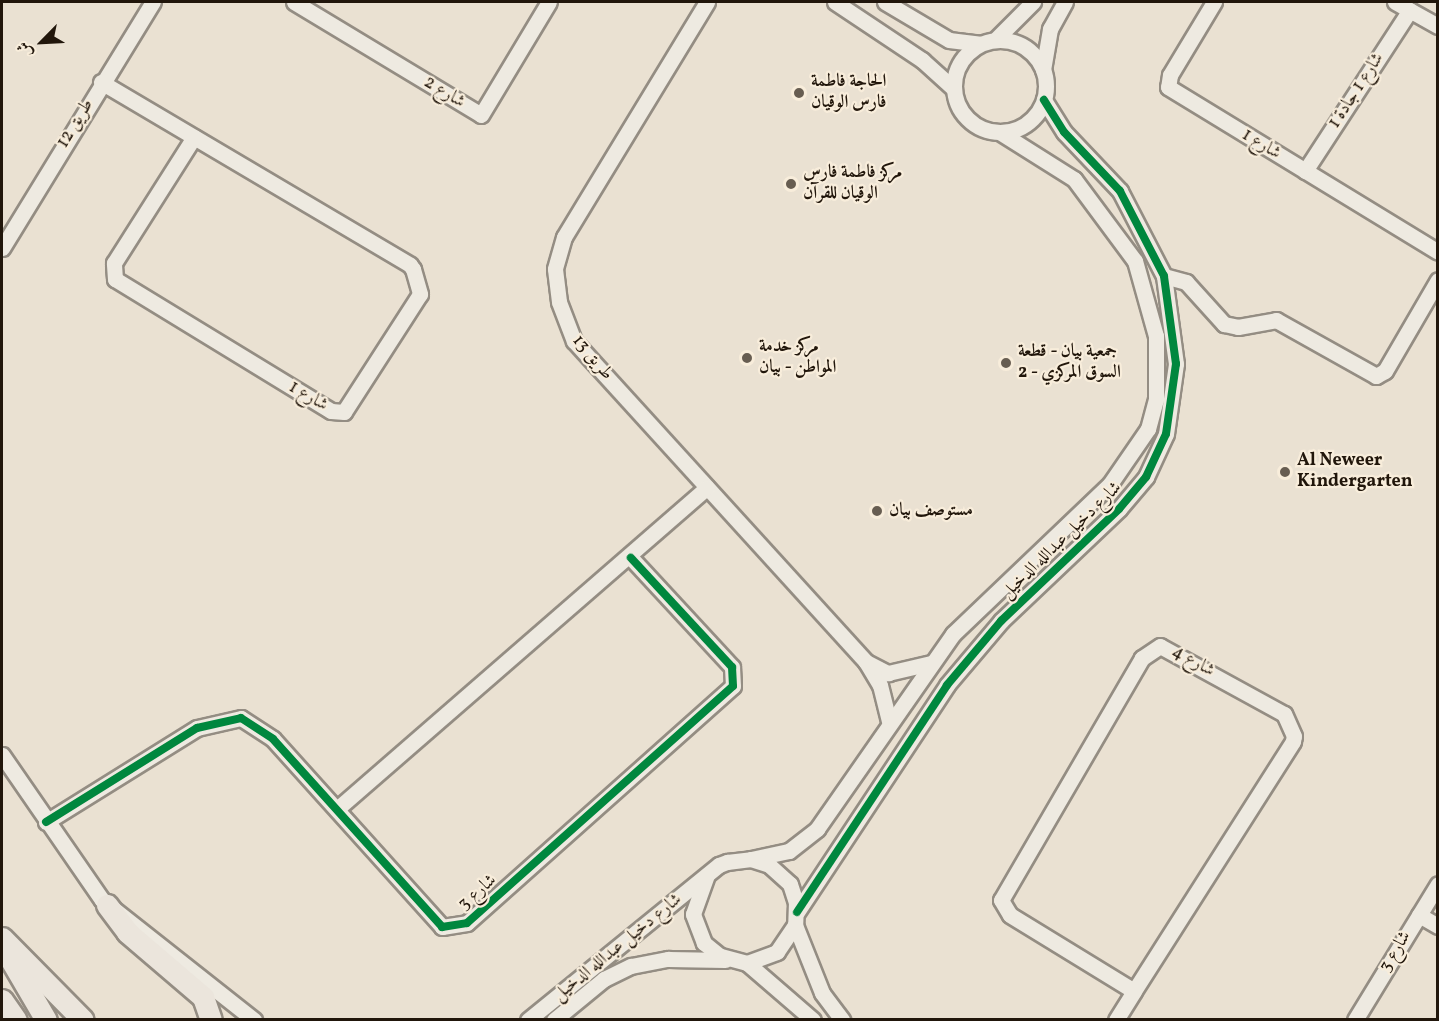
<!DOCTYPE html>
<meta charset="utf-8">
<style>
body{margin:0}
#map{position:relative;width:1439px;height:1021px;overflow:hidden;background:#eae1d2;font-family:Vollkorn,Amiri,serif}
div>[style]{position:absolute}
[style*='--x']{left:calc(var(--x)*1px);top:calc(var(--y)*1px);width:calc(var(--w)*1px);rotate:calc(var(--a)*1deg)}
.roads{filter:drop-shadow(2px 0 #948d83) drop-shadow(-2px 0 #948d83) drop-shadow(0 2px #948d83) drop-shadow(0 -2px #948d83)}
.minor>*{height:15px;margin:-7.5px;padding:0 7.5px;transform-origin:7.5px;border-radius:7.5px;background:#eeeae1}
.minor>.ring{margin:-7.5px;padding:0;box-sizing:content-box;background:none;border:15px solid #eeeae1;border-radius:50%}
.highway>*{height:21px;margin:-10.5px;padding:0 10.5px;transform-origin:10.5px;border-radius:10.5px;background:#ebe5dc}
.cycleway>*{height:8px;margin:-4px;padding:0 4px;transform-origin:4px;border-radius:4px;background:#00873e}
.dots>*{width:16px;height:16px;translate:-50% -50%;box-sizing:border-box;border:3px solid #f8eddb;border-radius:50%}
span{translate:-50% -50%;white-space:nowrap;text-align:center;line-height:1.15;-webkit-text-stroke:4.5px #f8eddb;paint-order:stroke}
.poi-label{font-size:18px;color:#21160b;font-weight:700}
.left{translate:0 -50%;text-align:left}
.street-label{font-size:18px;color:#21160b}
.frame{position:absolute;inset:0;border:3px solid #21160b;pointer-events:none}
.north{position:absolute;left:12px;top:12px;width:60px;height:60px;-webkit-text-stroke:4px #f8eddb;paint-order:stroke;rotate:246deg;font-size:16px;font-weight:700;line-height:24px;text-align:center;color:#21160b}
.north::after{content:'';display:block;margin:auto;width:21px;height:27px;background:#21160b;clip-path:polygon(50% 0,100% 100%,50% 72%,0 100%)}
</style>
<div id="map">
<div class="roads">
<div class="minor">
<div style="--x:294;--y:2;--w:218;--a:31.1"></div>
<div style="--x:481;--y:115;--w:132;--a:-59"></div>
<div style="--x:707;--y:2;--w:275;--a:121.3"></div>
<div style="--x:564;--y:237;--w:33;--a:106"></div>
<div style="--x:555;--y:269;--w:33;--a:83"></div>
<div style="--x:559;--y:302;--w:42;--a:69"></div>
<div style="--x:574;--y:341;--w:434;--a:47.7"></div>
<div style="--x:866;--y:662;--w:27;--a:59"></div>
<div style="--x:880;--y:685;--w:37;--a:76"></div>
<div style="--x:835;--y:2;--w:105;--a:33.7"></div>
<div style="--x:922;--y:60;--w:42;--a:42.1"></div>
<div style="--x:885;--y:2;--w:74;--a:30.7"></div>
<div style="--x:949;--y:40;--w:31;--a:7"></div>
<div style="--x:1214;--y:2;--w:85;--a:121.1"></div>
<div style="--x:1170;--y:75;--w:12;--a:99"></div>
<div style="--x:1168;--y:87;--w:316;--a:31.4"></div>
<div style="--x:1395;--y:2;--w:49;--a:29.2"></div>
<div class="ring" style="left:954px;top:40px;width:77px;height:77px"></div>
<div style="--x:995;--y:40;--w:54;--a:-45"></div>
<div style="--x:1043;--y:70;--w:42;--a:-80.3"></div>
<div style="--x:1050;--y:29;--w:31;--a:-61"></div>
<div style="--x:101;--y:82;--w:359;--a:30.6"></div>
<div style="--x:410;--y:265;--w:5;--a:53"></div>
<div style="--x:413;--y:269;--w:26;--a:74"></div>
<div style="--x:420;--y:294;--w:140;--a:122.8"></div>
<div style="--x:344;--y:412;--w:13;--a:-176"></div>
<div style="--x:331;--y:411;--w:253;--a:-148.6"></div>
<div style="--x:115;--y:279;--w:16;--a:-94"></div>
<div style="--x:114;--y:263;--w:149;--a:-57.6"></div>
<div style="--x:1305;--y:171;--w:192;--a:-56.9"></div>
<div style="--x:2;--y:248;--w:289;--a:-58.5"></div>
<div style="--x:1164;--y:276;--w:23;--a:15"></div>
<div style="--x:1186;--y:282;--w:57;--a:47.9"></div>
<div style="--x:1224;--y:324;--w:14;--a:12"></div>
<div style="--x:1238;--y:327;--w:39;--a:-10"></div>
<div style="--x:1276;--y:320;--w:115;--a:29.2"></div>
<div style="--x:1376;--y:376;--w:10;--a:-29"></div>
<div style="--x:1385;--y:371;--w:105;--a:-59.8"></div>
<div style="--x:866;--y:662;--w:25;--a:27"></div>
<div style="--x:888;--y:673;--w:44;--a:-13.1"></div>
<div style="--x:2;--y:755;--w:176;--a:55.4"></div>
<div style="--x:102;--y:900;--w:194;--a:38.3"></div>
<div style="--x:337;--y:809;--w:490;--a:-41"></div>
<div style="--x:46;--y:822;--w:178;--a:-31.9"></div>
<div style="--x:197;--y:728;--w:45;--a:-12.8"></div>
<div style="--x:241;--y:718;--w:38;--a:33"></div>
<div style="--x:273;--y:739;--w:253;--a:48"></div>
<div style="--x:442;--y:927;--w:25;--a:-9"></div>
<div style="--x:467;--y:923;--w:356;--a:-41.7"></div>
<div style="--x:733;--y:686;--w:19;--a:-93"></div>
<div style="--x:732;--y:667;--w:149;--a:-132.8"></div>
<div style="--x:751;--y:859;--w:39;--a:-12"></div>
<div style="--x:789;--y:851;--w:36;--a:-38"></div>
<div style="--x:817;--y:829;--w:238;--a:-55.1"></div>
<div style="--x:953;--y:634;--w:217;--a:-43.7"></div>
<div style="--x:1110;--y:484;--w:67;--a:-55.4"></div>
<div style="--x:1148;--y:429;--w:30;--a:-75"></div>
<div style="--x:1156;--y:400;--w:64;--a:-90"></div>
<div style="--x:1156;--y:336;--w:78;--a:-105.6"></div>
<div style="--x:1135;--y:261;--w:102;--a:-126.6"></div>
<div style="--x:1074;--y:179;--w:86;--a:-147.8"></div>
<div style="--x:797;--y:912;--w:272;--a:-56.5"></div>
<div style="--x:947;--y:685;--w:84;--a:-49.8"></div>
<div style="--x:1001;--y:621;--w:163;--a:-43.5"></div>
<div style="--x:1119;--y:509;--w:42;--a:-49.8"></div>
<div style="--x:1146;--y:477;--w:47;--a:-65.1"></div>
<div style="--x:1166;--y:434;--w:71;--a:-81.9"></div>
<div style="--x:1176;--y:364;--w:89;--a:-97.8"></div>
<div style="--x:1164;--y:276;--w:96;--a:-117.4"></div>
<div style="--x:1120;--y:191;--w:81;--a:-133.5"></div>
<div style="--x:1064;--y:132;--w:38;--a:-122"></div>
<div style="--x:1419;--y:915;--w:22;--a:30"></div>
<div style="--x:795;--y:925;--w:73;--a:68.3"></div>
<div style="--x:822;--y:993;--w:34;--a:53"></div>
<div style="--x:747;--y:963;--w:87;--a:40.8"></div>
<div style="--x:528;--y:1020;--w:246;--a:-39.1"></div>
<div style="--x:719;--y:865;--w:9;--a:-21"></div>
<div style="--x:727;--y:862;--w:24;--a:-7"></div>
<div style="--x:751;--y:859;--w:19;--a:18"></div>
<div style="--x:769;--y:865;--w:28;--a:42"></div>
<div style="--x:790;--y:884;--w:19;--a:72"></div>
<div style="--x:796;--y:902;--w:23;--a:92"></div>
<div style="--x:795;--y:925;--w:32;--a:124"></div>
<div style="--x:777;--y:952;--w:32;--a:160"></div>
<div style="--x:747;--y:963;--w:28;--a:-165"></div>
<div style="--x:720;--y:956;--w:21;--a:-141"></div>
<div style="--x:704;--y:943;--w:31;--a:-111"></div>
<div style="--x:693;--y:914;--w:41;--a:-70.3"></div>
<div style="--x:554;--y:1020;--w:65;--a:-39.4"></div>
<div style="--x:604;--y:979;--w:30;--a:-26"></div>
<div style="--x:631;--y:966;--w:38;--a:-11"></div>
<div style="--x:668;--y:959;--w:57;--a:1"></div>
<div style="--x:1116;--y:1020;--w:34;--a:-58"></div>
<div style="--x:1134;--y:991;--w:296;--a:-57.5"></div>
<div style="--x:1293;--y:741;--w:5;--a:-79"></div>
<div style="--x:1294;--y:736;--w:24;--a:-114"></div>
<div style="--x:1284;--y:714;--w:141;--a:-151.3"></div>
<div style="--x:1160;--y:646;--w:22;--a:146"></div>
<div style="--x:1142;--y:658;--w:280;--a:120.2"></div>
<div style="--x:1001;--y:900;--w:17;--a:59"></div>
<div style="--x:1010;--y:915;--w:145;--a:31.5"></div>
<div style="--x:1355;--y:1020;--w:159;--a:-58.6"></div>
</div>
<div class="highway">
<div style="--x:107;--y:905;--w:34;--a:53"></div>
<div style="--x:127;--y:932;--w:100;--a:40.5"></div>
<div style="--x:203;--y:997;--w:24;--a:71"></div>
<div style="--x:2;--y:938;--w:115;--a:45.4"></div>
<div style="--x:8;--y:955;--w:75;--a:59.7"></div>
<div style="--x:2;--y:1000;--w:24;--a:55"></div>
</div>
</div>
<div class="cycleway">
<div style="--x:46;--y:822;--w:178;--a:-31.9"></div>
<div style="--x:197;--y:728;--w:45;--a:-12.8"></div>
<div style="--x:241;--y:718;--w:38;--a:33"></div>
<div style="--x:273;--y:739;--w:253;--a:48"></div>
<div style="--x:442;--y:927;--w:25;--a:-9"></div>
<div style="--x:467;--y:923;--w:356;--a:-41.7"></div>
<div style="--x:733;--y:686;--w:19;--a:-93"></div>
<div style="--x:732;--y:667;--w:149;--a:-132.8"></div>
<div style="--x:797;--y:912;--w:272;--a:-56.5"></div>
<div style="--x:947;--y:685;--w:84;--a:-49.8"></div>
<div style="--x:1001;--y:621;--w:163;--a:-43.5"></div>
<div style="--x:1119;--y:509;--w:42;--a:-49.8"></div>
<div style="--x:1146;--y:477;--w:47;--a:-65.1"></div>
<div style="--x:1166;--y:434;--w:71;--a:-81.9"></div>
<div style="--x:1176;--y:364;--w:89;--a:-97.8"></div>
<div style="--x:1164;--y:276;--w:96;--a:-117.4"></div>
<div style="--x:1120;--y:191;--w:81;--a:-133.5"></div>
<div style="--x:1064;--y:132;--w:38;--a:-122"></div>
</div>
<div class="dots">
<div style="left:799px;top:93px;background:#675d51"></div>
<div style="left:791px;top:184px;background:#675d51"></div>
<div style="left:747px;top:358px;background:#675d51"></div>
<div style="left:1006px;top:363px;background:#675d51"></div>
<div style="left:1285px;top:472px;background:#675d51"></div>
<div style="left:877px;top:511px;background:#675d51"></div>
</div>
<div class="poi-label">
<span class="left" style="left:811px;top:93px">الحاجة فاطمة<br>فارس الوقيان</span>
<span class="left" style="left:803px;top:184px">مركز فاطمة فارس<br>الوقيان للقرآن</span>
<span class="left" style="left:759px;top:358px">مركز خدمة<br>المواطن - بيان</span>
<span class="left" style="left:1018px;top:363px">جمعية بيان - قطعة<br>2 - السوق المركزي</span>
<span class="left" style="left:1297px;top:472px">Al Neweer<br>Kindergarten</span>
<span class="left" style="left:889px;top:511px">مستوصف بيان</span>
</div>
<div class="street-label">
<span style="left:1357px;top:91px;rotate:-57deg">شارع 1 جادة 1</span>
<span style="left:444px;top:93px;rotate:31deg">شارع 2</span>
<span style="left:76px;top:124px;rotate:-59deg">طريق 12</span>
<span style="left:1261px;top:145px;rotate:31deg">شارع 1</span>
<span style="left:592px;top:358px;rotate:50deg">طريق 13</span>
<span style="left:308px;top:397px;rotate:30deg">شارع 1</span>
<span style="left:1062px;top:541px;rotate:-44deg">شارع دخيل عبدالله الدخيل</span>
<span style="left:1193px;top:662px;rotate:29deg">شارع 4</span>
<span style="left:478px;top:893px;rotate:-41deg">شارع 3</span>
<span style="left:618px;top:948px;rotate:-39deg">شارع دخيل عبدالله الدخيل</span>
<span style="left:1396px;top:952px;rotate:-59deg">شارع 3</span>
</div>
<div class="frame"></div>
<div class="north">ش</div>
</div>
